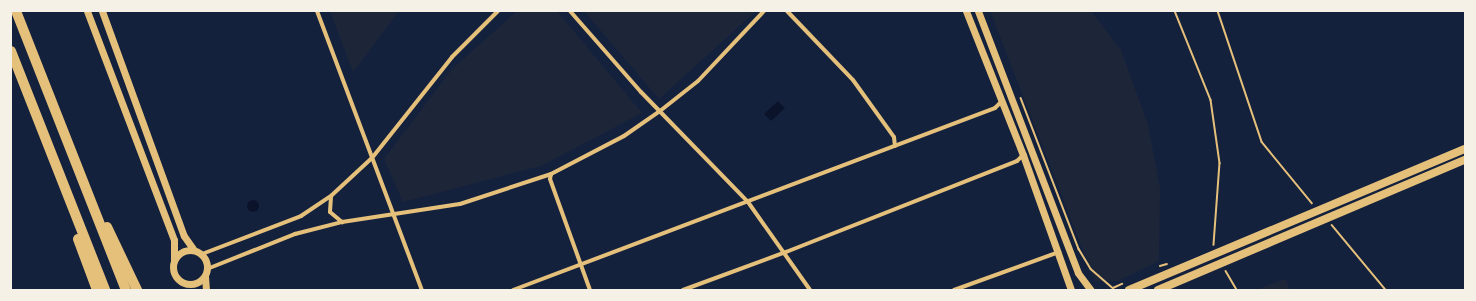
<!DOCTYPE html>
<style>
body{margin:0}
#map{position:relative;width:1476px;height:301px;overflow:hidden;background:#14213d;font-family:"Golos Text",sans-serif}
div>[style]{position:absolute}
[style*='--x']{left:calc(var(--x)*1px);top:calc(var(--y)*1px);width:calc(var(--w)*1px);rotate:calc(var(--a)*1deg)}
.green>*{inset:0;background:#1d2539}
.water>*{inset:0;background:#0b132b}
.round{border-radius:50%}
.path>*{height:1.5px;margin:-0.75px;padding:0 0.75px;transform-origin:0.75px;border-radius:0.75px;background:#e5c07b}
.minor>*{height:4px;margin:-2px;padding:0 2px;transform-origin:2px;border-radius:2px;background:#e5c07b}
.tertiary>*{height:7px;margin:-3.5px;padding:0 3.5px;transform-origin:3.5px;border-radius:3.5px;background:#e5c07b}
.tertiary>.ring{margin:-3.5px;padding:0;box-sizing:content-box;background:none;border:7px solid #e5c07b;border-radius:50%}
.secondary>*{height:8px;margin:-4px;padding:0 4px;transform-origin:4px;border-radius:4px;background:#e5c07b}
.motorway>*{height:10px;margin:-5px;padding:0 5px;transform-origin:5px;border-radius:5px;background:#e5c07b}
span{translate:-50% -50%;white-space:nowrap;text-align:center;line-height:1.15;-webkit-text-stroke:3.5px #f6f1e7;paint-order:stroke}
.frame{position:absolute;inset:0;border:12px solid #f6f1e7;pointer-events:none}
</style>
<div id="map">
<div class="green">
<div style="clip-path:polygon(330px 11px,399px 11px,353px 72px)"></div>
<div style="clip-path:polygon(517px 11px,557px 11px,642px 113px,541px 166px,403px 202px,384px 159px,452px 69px)"></div>
<div style="clip-path:polygon(584px 11px,756px 11px,659px 99px)"></div>
<div style="clip-path:polygon(990px 11px,1091px 11px,1121px 50px,1148px 125px,1160px 188px,1159px 261px,1118px 281px,1095px 281px)"></div>
<div style="clip-path:polygon(1285px 279px,1290px 290px,1255px 290px)"></div>
</div>
<div class="water">
<div style="clip-path:polygon(778px 101px,785px 108px,771px 121px,764px 114px)"></div>
<div class="round" style="left:247px;top:200px;width:12px;height:12px"></div>
</div>
<div class="path">
<div style="--x:1175;--y:11;--w:96;--a:68"></div>
<div style="--x:1211;--y:100;--w:64;--a:81.9"></div>
<div style="--x:1220;--y:163;--w:82;--a:94.2"></div>
<div style="--x:1218;--y:11;--w:138;--a:71.4"></div>
<div style="--x:1262;--y:142;--w:79;--a:50.7"></div>
<div style="--x:1021;--y:98;--w:162;--a:69"></div>
<div style="--x:1079;--y:249;--w:23;--a:59"></div>
<div style="--x:1091;--y:269;--w:29;--a:41"></div>
<div style="--x:1113;--y:288;--w:10;--a:-24"></div>
<div style="--x:1332;--y:225;--w:85;--a:50.3"></div>
<div style="--x:1160;--y:266;--w:7;--a:-16"></div>
<div style="--x:1226;--y:271;--w:22;--a:60"></div>
</div>
<div class="minor">
<div style="--x:317;--y:11;--w:298;--a:69.4"></div>
<div style="--x:570;--y:11;--w:108;--a:48.8"></div>
<div style="--x:641;--y:92;--w:153;--a:45.8"></div>
<div style="--x:748;--y:202;--w:108;--a:54.8"></div>
<div style="--x:787;--y:11;--w:95;--a:46.3"></div>
<div style="--x:853;--y:80;--w:70;--a:54.3"></div>
<div style="--x:894;--y:137;--w:9;--a:84"></div>
<div style="--x:551;--y:174;--w:5;--a:101"></div>
<div style="--x:550;--y:179;--w:118;--a:70.2"></div>
<div style="--x:331;--y:197;--w:15;--a:94"></div>
<div style="--x:330;--y:212;--w:16;--a:40"></div>
<div style="--x:202;--y:254;--w:106;--a:-21"></div>
<div style="--x:301;--y:216;--w:37;--a:-34"></div>
<div style="--x:332;--y:195;--w:54;--a:-42.8"></div>
<div style="--x:372;--y:158;--w:129;--a:-51.6"></div>
<div style="--x:452;--y:57;--w:65;--a:-45"></div>
<div style="--x:207;--y:269;--w:95;--a:-21.7"></div>
<div style="--x:295;--y:234;--w:49;--a:-14.3"></div>
<div style="--x:342;--y:222;--w:119;--a:-8.7"></div>
<div style="--x:460;--y:204;--w:96;--a:-18.2"></div>
<div style="--x:551;--y:174;--w:82;--a:-27.5"></div>
<div style="--x:624;--y:136;--w:44;--a:-34.8"></div>
<div style="--x:660;--y:111;--w:48;--a:-38.3"></div>
<div style="--x:698;--y:81;--w:96;--a:-46.7"></div>
<div style="--x:513;--y:290;--w:515;--a:-20.69"></div>
<div style="--x:995;--y:108;--w:10;--a:-45"></div>
<div style="--x:683;--y:290;--w:110;--a:-20.3"></div>
<div style="--x:786;--y:252;--w:248;--a:-21.5"></div>
<div style="--x:1017;--y:161;--w:8;--a:-45"></div>
<div style="--x:954;--y:290;--w:112;--a:-19.9"></div>
</div>
<div class="tertiary">
<div style="--x:87;--y:11;--w:245;--a:69.2"></div>
<div style="--x:174;--y:240;--w:19;--a:90"></div>
<div style="--x:102;--y:11;--w:239;--a:70"></div>
<div style="--x:184;--y:236;--w:16;--a:55"></div>
<div style="--x:966;--y:11;--w:155;--a:68.4"></div>
<div style="--x:1023;--y:155;--w:143;--a:70.4"></div>
<div style="--x:978;--y:11;--w:280;--a:69.1"></div>
<div style="--x:1078;--y:273;--w:21;--a:53"></div>
<div class="ring" style="left:173px;top:250px;width:27px;height:27px"></div>
<div style="--x:205;--y:276;--w:14;--a:86"></div>
</div>
<div class="secondary">
<div style="--x:1129;--y:290;--w:364;--a:-22.8"></div>
<div style="--x:1158;--y:290;--w:333;--a:-23"></div>
</div>
<div class="motorway">
<div style="--x:16;--y:11;--w:300;--a:68.5"></div>
<div style="--x:11;--y:51;--w:257;--a:68.5"></div>
<div style="--x:107;--y:227;--w:70;--a:64.5"></div>
<div style="--x:78;--y:239;--w:54;--a:69.6"></div>
</div>
<div class="frame"></div>
</div>
